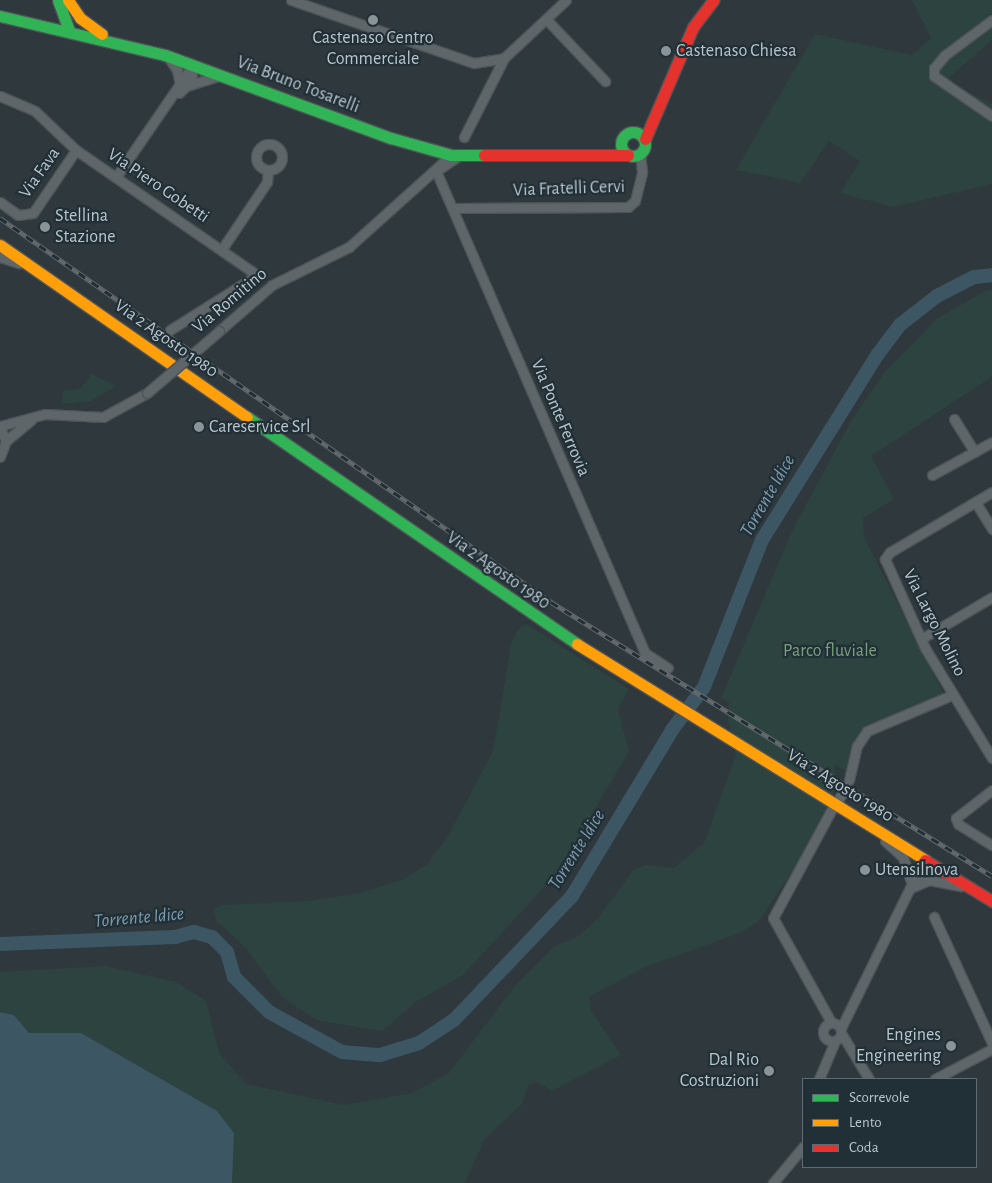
<!DOCTYPE html>
<style>
body{margin:0}
#map{position:relative;width:992px;height:1183px;overflow:hidden;background:#2f383c;font-family:"Alegreya Sans",sans-serif}
div>[style]{position:absolute}
[style*='--x']{left:calc(var(--x)*1px);top:calc(var(--y)*1px);width:calc(var(--w)*1px);rotate:calc(var(--a)*1deg)}
.green>*{inset:0;background:#2c4340}
.water>*{inset:0;background:#3d5664}
.river>*{height:14px;margin:-7px;padding:0 7px;transform-origin:7px;border-radius:7px;background:#3d5664}
.roads{filter:drop-shadow(1px 0 #4d5357) drop-shadow(-1px 0 #4d5357) drop-shadow(0 1px #4d5357) drop-shadow(0 -1px #4d5357)}
.street>*{height:9px;margin:-4.5px;padding:0 4.5px;transform-origin:4.5px;border-radius:4.5px;background:#5f666a}
.street>.ring{margin:-4.5px;padding:0;box-sizing:content-box;background:none;border:9px solid #5f666a;border-radius:50%}
.fast>*{height:11px;margin:-5.5px;padding:0 5.5px;transform-origin:5.5px;border-radius:5.5px;background:#30b455}
.fast>.ring{margin:-5.5px;padding:0;box-sizing:content-box;background:none;border:11px solid #30b455;border-radius:50%}
.slow>*{height:11px;margin:-5.5px;padding:0 5.5px;transform-origin:5.5px;border-radius:5.5px;background:#ff9f0a}
.jam>*{height:11px;margin:-5.5px;padding:0 5.5px;transform-origin:5.5px;border-radius:5.5px;background:#e5322d}
.rail>*{height:4.5px;margin-top:-2.25px;transform-origin:0;background:repeating-linear-gradient(90deg,#212f37 0 8px,#63696d 0 16px);box-sizing:border-box;border-block:1px solid #63696d}
.bridges{filter:drop-shadow(1px 0 #4d5357) drop-shadow(-1px 0 #4d5357) drop-shadow(0 1px #4d5357) drop-shadow(0 -1px #4d5357)}
.street-bridge>*{height:9px;margin:-4.5px;padding:0 4.5px;transform-origin:4.5px;border-radius:4.5px;background:#5f666a}
.dots>*{width:14px;height:14px;translate:-50% -50%;box-sizing:border-box;border:2px solid #212f37;border-radius:50%}
span{translate:-50% -50%;white-space:nowrap;text-align:center;line-height:1.15;-webkit-text-stroke:4.5px #212f37;paint-order:stroke}
.poi-label{font-size:18px;color:#bac5cb}
.left{translate:0 -50%;text-align:left}
.right{translate:-100% -50%;text-align:right}
.street-label{font-size:18px;color:#bac5cb}
.park-label{font-size:18px;color:#7aa07a}
.water-label{font-size:19px;color:#7d9cac;font-style:italic}
.legend{position:absolute;left:802px;top:1078px;width:175px;height:90px;box-sizing:border-box;background:#212f37;border:1px solid #5e6b72;margin:0;padding:6px 9px;list-style:none;font-size:15px;color:#bac5cb}
.legend li{display:flex;align-items:center;gap:10px;height:25px}
.legend b{width:25px;border:1px solid #5e6b72}
</style>
<div id="map">
<div class="green">
<div style="clip-path:polygon(912px 0,992px 0,992px 40px,950px 77px,950px 83px,992px 104px,992px 184px,893px 207px,840px 193px,860px 161px,829px 141px,800px 183px,736px 170px,815px 34px,912px 55px,931px 38px)"></div>
<div style="clip-path:polygon(987px 290px,992px 290px,992px 377px,871px 456px,894px 499px,863px 518px,864px 537px,944px 694px,862px 729px,852px 746px,847px 772px,835px 765px,833px 811px,759px 921px,740px 933px,645px 967px,589px 997px,591px 1011px,621px 1055px,552px 1091px,537px 1082px,528px 1085px,522px 1104px,484px 1140px,465px 1183px,232px 1183px,234px 1133px,217px 1111px,81px 1033px,29px 1033px,14px 1015px,0 1012px,0 972px,105px 966px,176px 982px,206px 1001px,219px 1053px,246px 1084px,344px 1105px,412px 1093px,449px 1073px,514px 987px,555px 946px,579px 936px,598px 918px,634px 869px,646px 865px,674px 868px,704px 843px,736px 755px,728px 720px,729px 702px,721px 698px,793px 529px,851px 421px,885px 372px,938px 318px)"></div>
<div style="clip-path:polygon(92px 374px,116px 386px,91px 401px,62px 404px,63px 391px,80px 389px)"></div>
<div style="clip-path:polygon(526px 624px,629px 689px,618px 709px,629px 751px,558px 872px,462px 976px,417px 1001px,382px 1031px,316px 1020px,282px 997px,245px 947px,216px 920px,214px 909px,222px 905px,309px 901px,359px 893px,402px 880px,427px 864px,447px 838px,493px 751px,511px 645px,517px 630px)"></div>
</div>
<div class="water">
<div style="clip-path:polygon(0 1012px,14px 1015px,29px 1033px,81px 1033px,217px 1111px,234px 1133px,232px 1183px,0 1183px)"></div>
</div>
<div class="river">
<div style="--x:0;--y:944;--w:175;--a:-2.3"></div>
<div style="--x:175;--y:937;--w:20;--a:-15"></div>
<div style="--x:194;--y:932;--w:19;--a:16"></div>
<div style="--x:212;--y:937;--w:21;--a:45"></div>
<div style="--x:227;--y:952;--w:26;--a:74"></div>
<div style="--x:234;--y:977;--w:49;--a:45"></div>
<div style="--x:269;--y:1012;--w:83;--a:28.7"></div>
<div style="--x:342;--y:1052;--w:38;--a:5"></div>
<div style="--x:380;--y:1055;--w:41;--a:-17.1"></div>
<div style="--x:419;--y:1043;--w:42;--a:-33.3"></div>
<div style="--x:454;--y:1020;--w:171;--a:-46.4"></div>
<div style="--x:572;--y:896;--w:194;--a:-58.9"></div>
<div style="--x:672;--y:730;--w:54;--a:-53.3"></div>
<div style="--x:704;--y:687;--w:158;--a:-68.5"></div>
<div style="--x:762;--y:540;--w:219;--a:-58.1"></div>
<div style="--x:878;--y:354;--w:38;--a:-53"></div>
<div style="--x:901;--y:324;--w:46;--a:-37.9"></div>
<div style="--x:937;--y:296;--w:42;--a:-27.2"></div>
<div style="--x:974;--y:277;--w:18;--a:-6"></div>
</div>
<div class="roads">
<div class="street">
<div style="--x:291;--y:0;--w:194;--a:19"></div>
<div style="--x:474;--y:63;--w:30;--a:-9"></div>
<div style="--x:504;--y:58;--w:85;--a:-43.1"></div>
<div style="--x:546;--y:19;--w:86;--a:46.4"></div>
<div style="--x:992;--y:20;--w:59;--a:143.3"></div>
<div style="--x:945;--y:55;--w:17;--a:130"></div>
<div style="--x:934;--y:68;--w:8;--a:90"></div>
<div style="--x:934;--y:76;--w:70;--a:34.6"></div>
<div style="--x:168;--y:57;--w:16;--a:55"></div>
<div style="--x:177;--y:70;--w:16;--a:79"></div>
<div style="--x:187;--y:86;--w:32;--a:-18"></div>
<div style="--x:179;--y:93;--w:17;--a:-45"></div>
<div style="--x:191;--y:81;--w:16;--a:-83"></div>
<div style="--x:0;--y:96;--w:38;--a:23"></div>
<div style="--x:35;--y:111;--w:57;--a:43.6"></div>
<div style="--x:76;--y:150;--w:76;--a:124.3"></div>
<div style="--x:33;--y:213;--w:15;--a:172"></div>
<div style="--x:18;--y:215;--w:22;--a:-144"></div>
<div style="--x:464;--y:137;--w:89;--a:-63.1"></div>
<div class="ring" style="left:256px;top:144px;width:17px;height:17px"></div>
<div style="--x:76;--y:150;--w:220;--a:34.6"></div>
<div style="--x:257;--y:275;--w:103;--a:147.7"></div>
<div style="--x:436;--y:171;--w:525;--a:66.56"></div>
<div style="--x:645;--y:653;--w:27;--a:33"></div>
<div style="--x:436;--y:171;--w:27;--a:-34"></div>
<div style="--x:116;--y:177;--w:136;--a:-55.5"></div>
<div style="--x:454;--y:208;--w:174;--a:-0.3"></div>
<div style="--x:628;--y:207;--w:9;--a:-41"></div>
<div style="--x:635;--y:201;--w:30;--a:-76"></div>
<div style="--x:642;--y:172;--w:18;--a:-96"></div>
<div style="--x:222;--y:249;--w:81;--a:-56.1"></div>
<div style="--x:267;--y:182;--w:12;--a:-85"></div>
<div style="--x:0;--y:257;--w:20;--a:18"></div>
<div style="--x:219;--y:331;--w:70;--a:-41"></div>
<div style="--x:272;--y:285;--w:86;--a:-26.3"></div>
<div style="--x:349;--y:247;--w:137;--a:-42"></div>
<div style="--x:954;--y:419;--w:39;--a:58"></div>
<div style="--x:0;--y:426;--w:47;--a:-14.9"></div>
<div style="--x:45;--y:414;--w:58;--a:3"></div>
<div style="--x:103;--y:417;--w:50;--a:-28.6"></div>
<div style="--x:0;--y:427;--w:15;--a:67"></div>
<div style="--x:6;--y:441;--w:17;--a:111"></div>
<div style="--x:6;--y:441;--w:33;--a:-40"></div>
<div style="--x:932;--y:475;--w:68;--a:-28.8"></div>
<div style="--x:992;--y:492;--w:118;--a:149.5"></div>
<div style="--x:890;--y:552;--w:9;--a:126"></div>
<div style="--x:885;--y:559;--w:98;--a:65.8"></div>
<div style="--x:925;--y:648;--w:129;--a:58.7"></div>
<div style="--x:976;--y:503;--w:31;--a:58"></div>
<div style="--x:921;--y:639;--w:82;--a:-30.6"></div>
<div style="--x:849;--y:780;--w:35;--a:-77"></div>
<div style="--x:857;--y:746;--w:18;--a:-56"></div>
<div style="--x:867;--y:731;--w:92;--a:-23"></div>
<div style="--x:992;--y:790;--w:46;--a:142.1"></div>
<div style="--x:956;--y:818;--w:6;--a:72"></div>
<div style="--x:958;--y:824;--w:40;--a:32"></div>
<div style="--x:838;--y:800;--w:9;--a:-58"></div>
<div style="--x:885;--y:841;--w:24;--a:42"></div>
<div style="--x:903;--y:857;--w:28;--a:72"></div>
<div style="--x:911;--y:888;--w:20;--a:-24"></div>
<div style="--x:929;--y:880;--w:33;--a:11"></div>
<div style="--x:934;--y:917;--w:139;--a:65.3"></div>
<div style="--x:831;--y:1022;--w:119;--a:-119.1"></div>
<div style="--x:773;--y:918;--w:124;--a:-61.6"></div>
<div class="ring" style="left:823px;top:1023px;width:9px;height:9px"></div>
<div style="--x:841;--y:1028;--w:161;--a:-63.8"></div>
<div style="--x:912;--y:884;--w:28;--a:-42"></div>
<div style="--x:841;--y:1033;--w:54;--a:58.7"></div>
<div style="--x:819;--y:1079;--w:41;--a:-67.2"></div>
<div style="--x:935;--y:1079;--w:64;--a:-27.8"></div>
<div style="--x:773;--y:1183;--w:47;--a:-50.2"></div>
</div>
<div class="fast">
<div style="--x:58;--y:0;--w:32;--a:70"></div>
<div style="--x:0;--y:16;--w:170;--a:13.3"></div>
<div style="--x:165;--y:55;--w:241;--a:20.2"></div>
<div style="--x:391;--y:138;--w:62;--a:15.8"></div>
<div style="--x:451;--y:155;--w:33;--a:0"></div>
<div class="ring" style="left:621px;top:132px;width:13px;height:13px"></div>
<div style="--x:247;--y:417;--w:401;--a:34.5"></div>
</div>
<div class="slow">
<div style="--x:68;--y:0;--w:22;--a:56"></div>
<div style="--x:80;--y:18;--w:27;--a:36"></div>
<div style="--x:0;--y:245;--w:301;--a:34.9"></div>
<div style="--x:577;--y:644;--w:410;--a:31.8"></div>
</div>
<div class="jam">
<div style="--x:645;--y:139;--w:122;--a:-66.8"></div>
<div style="--x:693;--y:27;--w:34;--a:-53"></div>
<div style="--x:484;--y:155;--w:144;--a:0"></div>
<div style="--x:925;--y:860;--w:79;--a:31.5"></div>
</div>
</div>
<div class="rail">
<div style="--x:0;--y:218;--w:672;--a:34.87"></div>
<div style="--x:551;--y:602;--w:519;--a:31.85"></div>
</div>
<div class="bridges">
<div class="street-bridge">
<div style="--x:147;--y:393;--w:95;--a:-40.7"></div>
</div>
</div>
<div class="dots">
<div style="left:373px;top:20px;background:#899499"></div>
<div style="left:666px;top:51px;background:#899499"></div>
<div style="left:45px;top:227px;background:#899499"></div>
<div style="left:199px;top:427px;background:#899499"></div>
<div style="left:865px;top:870px;background:#899499"></div>
<div style="left:951px;top:1046px;background:#899499"></div>
<div style="left:769px;top:1071px;background:#899499"></div>
</div>
<div class="poi-label">
<span style="left:373px;top:49px">Castenaso Centro<br>Commerciale</span>
<span class="left" style="left:676px;top:51px">Castenaso Chiesa</span>
<span class="left" style="left:55px;top:227px">Stellina<br>Stazione</span>
<span class="left" style="left:209px;top:427px">Careservice Srl</span>
<span class="left" style="left:875px;top:870px">Utensilnova</span>
<span class="right" style="left:941px;top:1046px">Engines<br>Engineering</span>
<span class="right" style="left:759px;top:1071px">Dal Rio<br>Costruzioni</span>
</div>
<div class="street-label">
<span style="left:298px;top:85px;rotate:21deg">Via Bruno Tosarelli</span>
<span style="left:40px;top:173px;rotate:-55deg">Via Fava</span>
<span style="left:158px;top:186px;rotate:34deg">Via Piero Gobetti</span>
<span style="left:569px;top:189px;rotate:-2deg">Via Fratelli Cervi</span>
<span style="left:230px;top:301px;rotate:-40deg">Via Romitino</span>
<span style="left:166px;top:339px;rotate:35deg">Via 2 Agosto 1980</span>
<span style="left:560px;top:418px;rotate:67deg">Via Ponte Ferrovia</span>
<span style="left:498px;top:571px;rotate:35deg">Via 2 Agosto 1980</span>
<span style="left:934px;top:623px;rotate:63deg">Via Largo Molino</span>
<span style="left:840px;top:786px;rotate:32deg">Via 2 Agosto 1980</span>
</div>
<div class="park-label">
<span style="left:830px;top:651px">Parco fluviale</span>
</div>
<div class="water-label">
<span style="left:768px;top:496px;rotate:-60deg">Torrente Idice</span>
<span style="left:577px;top:850px;rotate:-58deg">Torrente Idice</span>
<span style="left:139px;top:918px;rotate:-5deg">Torrente Idice</span>
</div>
<ul class="legend">
<li><b style="height:6px;background:#30b455"></b>Scorrevole</li>
<li><b style="height:6px;background:#ff9f0a"></b>Lento</li>
<li><b style="height:6px;background:#e5322d"></b>Coda</li>
</ul>
</div>
